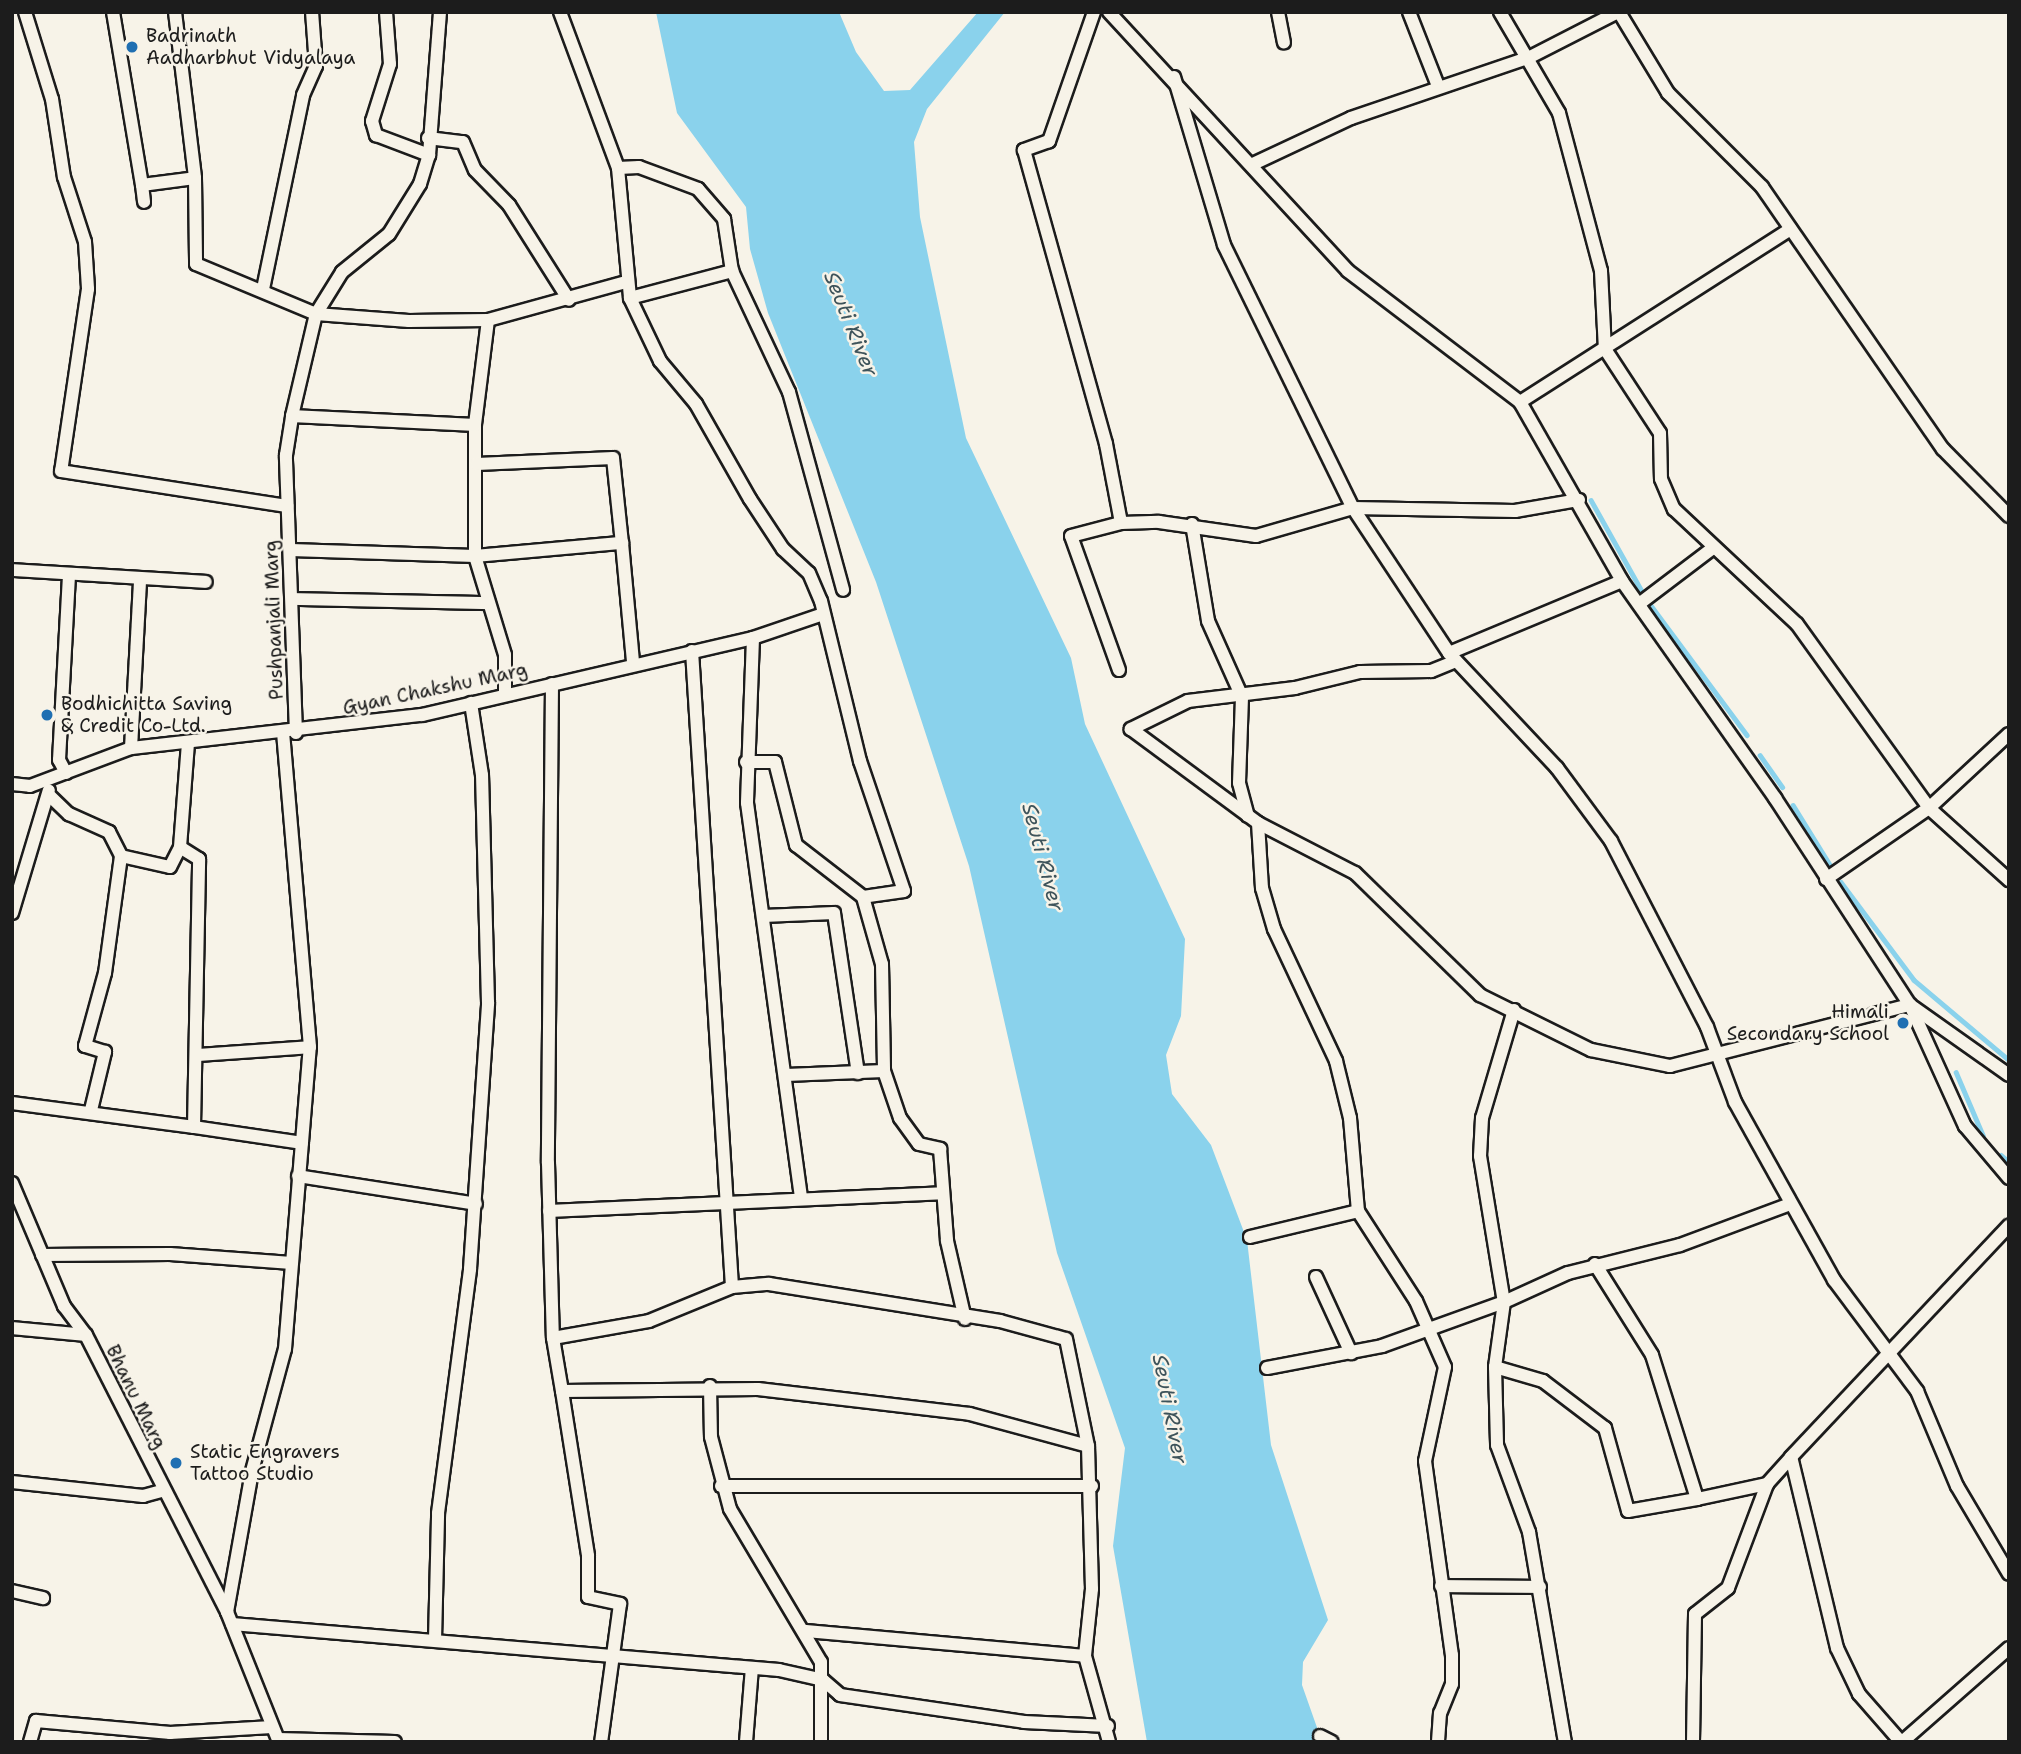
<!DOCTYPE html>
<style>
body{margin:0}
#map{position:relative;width:2021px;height:1754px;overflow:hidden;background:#f7f3e8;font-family:"Shantell Sans",sans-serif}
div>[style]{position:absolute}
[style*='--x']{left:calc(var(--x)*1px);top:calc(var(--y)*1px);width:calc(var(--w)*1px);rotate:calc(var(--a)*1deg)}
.water>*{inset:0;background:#8ad2ec}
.stream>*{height:4.5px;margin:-2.25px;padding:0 2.25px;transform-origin:2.25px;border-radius:2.25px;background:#8ad2ec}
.roads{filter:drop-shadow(2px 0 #1c1c1c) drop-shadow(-2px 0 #1c1c1c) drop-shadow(0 2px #1c1c1c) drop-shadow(0 -2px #1c1c1c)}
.street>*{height:12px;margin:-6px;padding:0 6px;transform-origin:6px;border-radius:6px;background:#f7f3e8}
.dots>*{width:19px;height:19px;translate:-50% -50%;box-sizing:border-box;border:4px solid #f7f3e8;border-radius:50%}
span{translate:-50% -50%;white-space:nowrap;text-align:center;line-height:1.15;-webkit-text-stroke:5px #f7f3e8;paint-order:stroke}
.poi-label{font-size:19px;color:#1c1c1c}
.left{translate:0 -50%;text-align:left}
.right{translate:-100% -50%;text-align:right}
.street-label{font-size:19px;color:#1c1c1c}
.water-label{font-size:21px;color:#3d535a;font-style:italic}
.frame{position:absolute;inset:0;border:14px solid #1c1c1c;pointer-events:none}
</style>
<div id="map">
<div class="water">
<div style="clip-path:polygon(656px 12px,839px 12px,856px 52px,884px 91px,910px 90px,978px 12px,1005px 12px,927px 109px,914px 142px,920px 217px,966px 438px,1071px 658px,1085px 724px,1185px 939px,1181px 1016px,1166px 1055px,1172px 1094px,1211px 1145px,1247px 1240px,1271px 1445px,1328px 1620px,1303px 1662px,1302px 1685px,1320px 1736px,1316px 1742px,1147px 1742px,1113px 1546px,1125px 1448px,1057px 1253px,969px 866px,876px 582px,768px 313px,750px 249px,746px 207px,677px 113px)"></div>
</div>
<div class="stream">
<div style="--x:1591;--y:500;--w:107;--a:60.8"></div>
<div style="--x:1650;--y:604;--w:163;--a:53.5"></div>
<div style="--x:1760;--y:755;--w:39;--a:55"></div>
<div style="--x:1793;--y:805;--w:74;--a:58.2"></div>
<div style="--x:1841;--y:882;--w:122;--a:53.3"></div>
<div style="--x:1914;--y:980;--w:124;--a:40.1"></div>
<div style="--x:1956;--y:1072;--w:69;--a:66.8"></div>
<div style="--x:2001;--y:1155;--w:11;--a:41"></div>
</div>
<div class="roads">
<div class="street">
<div style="--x:25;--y:12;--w:91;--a:72.8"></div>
<div style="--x:52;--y:99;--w:79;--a:81.3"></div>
<div style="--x:64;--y:177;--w:68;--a:72.1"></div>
<div style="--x:85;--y:242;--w:47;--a:86.3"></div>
<div style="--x:88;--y:289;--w:184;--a:98.4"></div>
<div style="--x:61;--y:471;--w:229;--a:8.8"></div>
<div style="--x:113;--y:12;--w:175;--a:80.5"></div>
<div style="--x:142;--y:185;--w:53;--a:-7.5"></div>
<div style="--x:195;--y:178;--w:86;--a:89.3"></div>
<div style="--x:196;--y:264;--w:130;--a:22.6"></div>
<div style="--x:316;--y:314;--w:93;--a:4.3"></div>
<div style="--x:409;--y:321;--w:79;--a:-0.7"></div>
<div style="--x:488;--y:320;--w:143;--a:-15.4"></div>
<div style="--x:175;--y:12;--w:167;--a:83.1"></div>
<div style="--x:386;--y:12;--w:52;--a:85.6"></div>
<div style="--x:390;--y:64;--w:60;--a:107.5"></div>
<div style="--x:372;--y:121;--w:15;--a:74"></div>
<div style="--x:376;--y:135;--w:57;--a:20.7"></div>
<div style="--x:560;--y:12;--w:166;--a:69.6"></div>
<div style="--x:618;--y:168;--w:131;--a:84.7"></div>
<div style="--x:630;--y:298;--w:70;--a:64.5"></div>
<div style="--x:660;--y:361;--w:56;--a:50.1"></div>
<div style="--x:696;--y:404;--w:109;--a:60.4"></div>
<div style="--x:750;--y:499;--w:60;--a:56.6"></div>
<div style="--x:783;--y:549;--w:35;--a:43"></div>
<div style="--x:809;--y:573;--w:30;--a:67"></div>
<div style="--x:821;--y:601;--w:165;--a:76.3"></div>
<div style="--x:860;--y:761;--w:137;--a:71.3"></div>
<div style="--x:904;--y:891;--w:41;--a:171.7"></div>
<div style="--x:863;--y:897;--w:70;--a:74.2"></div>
<div style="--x:882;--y:964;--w:107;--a:88.9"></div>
<div style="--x:884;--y:1071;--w:50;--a:71.2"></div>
<div style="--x:900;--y:1118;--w:32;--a:54"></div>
<div style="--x:919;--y:1144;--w:22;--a:13"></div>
<div style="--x:940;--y:1149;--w:92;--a:85.6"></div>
<div style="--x:947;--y:1241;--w:80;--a:77"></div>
<div style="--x:1094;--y:12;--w:137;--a:109.2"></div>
<div style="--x:1049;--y:141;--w:27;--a:160"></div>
<div style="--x:1024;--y:150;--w:305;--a:74.4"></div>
<div style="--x:1106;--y:444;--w:80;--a:79.2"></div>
<div style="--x:1109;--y:12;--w:352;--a:47.3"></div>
<div style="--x:1348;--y:271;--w:216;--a:37.3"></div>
<div style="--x:1520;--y:402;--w:206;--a:60.3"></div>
<div style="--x:1622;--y:581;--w:266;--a:54.8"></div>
<div style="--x:1775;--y:798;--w:247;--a:56.9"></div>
<div style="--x:1910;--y:1005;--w:133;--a:65.6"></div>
<div style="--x:1965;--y:1126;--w:68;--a:49.8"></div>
<div style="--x:1278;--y:12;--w:31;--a:79"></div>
<div style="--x:1409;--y:12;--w:79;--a:68.6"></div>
<div style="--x:1500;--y:12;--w:117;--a:59.7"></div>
<div style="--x:1559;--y:113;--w:163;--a:75.1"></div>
<div style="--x:1601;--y:271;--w:78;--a:87.1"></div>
<div style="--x:1605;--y:349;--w:100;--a:56.8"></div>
<div style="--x:1660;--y:433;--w:46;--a:88.8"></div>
<div style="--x:1661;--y:479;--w:33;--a:67"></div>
<div style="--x:1674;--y:509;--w:168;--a:43.1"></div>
<div style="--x:1797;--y:624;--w:226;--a:54.3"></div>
<div style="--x:1929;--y:808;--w:108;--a:42"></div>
<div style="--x:1619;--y:12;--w:95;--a:58.8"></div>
<div style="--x:1668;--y:93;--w:133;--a:45"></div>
<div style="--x:1762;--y:187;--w:318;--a:55.4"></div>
<div style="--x:1943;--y:449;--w:94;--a:45.4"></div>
<div style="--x:1174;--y:77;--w:175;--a:73.4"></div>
<div style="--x:1224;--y:245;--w:293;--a:63.9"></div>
<div style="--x:1353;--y:508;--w:174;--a:56.5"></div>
<div style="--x:1449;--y:653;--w:158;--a:46.8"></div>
<div style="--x:1557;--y:768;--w:91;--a:53.5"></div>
<div style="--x:1611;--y:841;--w:209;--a:62.7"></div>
<div style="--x:1707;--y:1027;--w:80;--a:69.5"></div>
<div style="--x:1735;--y:1102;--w:204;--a:60.9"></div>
<div style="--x:1834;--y:1280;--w:139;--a:53.2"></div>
<div style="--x:1917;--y:1391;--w:103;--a:67.2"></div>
<div style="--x:1957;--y:1486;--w:102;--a:59.4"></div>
<div style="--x:428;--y:138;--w:35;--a:7"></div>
<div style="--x:463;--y:142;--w:30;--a:67"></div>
<div style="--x:475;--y:170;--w:49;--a:45.8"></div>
<div style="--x:509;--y:205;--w:112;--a:57.7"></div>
<div style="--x:1253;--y:164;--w:108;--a:-25.1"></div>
<div style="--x:1351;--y:118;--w:189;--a:-18.8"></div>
<div style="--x:1530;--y:57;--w:99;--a:-27.1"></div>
<div style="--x:618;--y:168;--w:21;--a:-3"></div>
<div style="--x:639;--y:167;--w:63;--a:20.4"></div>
<div style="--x:698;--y:189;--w:40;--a:49"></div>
<div style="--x:724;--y:219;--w:53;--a:81.3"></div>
<div style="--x:732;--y:271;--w:134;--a:64.8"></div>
<div style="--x:789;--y:392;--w:205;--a:74.7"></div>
<div style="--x:142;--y:185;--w:17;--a:83"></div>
<div style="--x:263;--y:289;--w:198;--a:-78.3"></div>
<div style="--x:303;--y:95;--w:32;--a:-66"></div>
<div style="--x:316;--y:66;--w:54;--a:-94.2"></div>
<div style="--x:630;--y:298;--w:106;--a:-14.8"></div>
<div style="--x:488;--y:320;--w:106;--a:97.1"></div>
<div style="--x:475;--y:425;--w:131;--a:90"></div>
<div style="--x:475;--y:556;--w:103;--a:73.1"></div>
<div style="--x:505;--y:655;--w:40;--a:90"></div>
<div style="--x:1520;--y:402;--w:321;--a:-32.6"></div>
<div style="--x:292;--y:416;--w:183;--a:2.8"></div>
<div style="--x:477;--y:464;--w:136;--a:-2.5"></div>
<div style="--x:613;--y:458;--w:85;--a:84"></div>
<div style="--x:1192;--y:524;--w:98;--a:80.6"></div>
<div style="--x:1208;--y:621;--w:83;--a:65.9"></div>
<div style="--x:1242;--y:697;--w:86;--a:92"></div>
<div style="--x:1239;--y:783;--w:34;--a:75"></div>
<div style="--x:291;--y:550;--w:184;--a:1.9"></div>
<div style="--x:475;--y:556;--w:148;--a:-5.1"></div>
<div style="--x:622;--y:543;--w:120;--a:84.7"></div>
<div style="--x:12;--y:570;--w:194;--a:3.5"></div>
<div style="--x:295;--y:599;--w:192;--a:1.2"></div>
<div style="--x:1639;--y:604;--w:94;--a:-37.2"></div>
<div style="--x:753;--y:638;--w:165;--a:92.1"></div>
<div style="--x:747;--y:803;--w:398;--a:82.2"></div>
<div style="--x:692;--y:651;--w:637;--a:86.4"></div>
<div style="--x:1449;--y:653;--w:187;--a:-22.6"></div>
<div style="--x:1456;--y:661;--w:27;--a:158"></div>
<div style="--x:1431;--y:671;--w:71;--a:179.2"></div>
<div style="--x:1360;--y:672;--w:67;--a:166.2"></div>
<div style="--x:1295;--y:688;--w:108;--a:173.1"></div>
<div style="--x:1188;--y:701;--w:64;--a:153.8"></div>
<div style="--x:1131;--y:729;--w:158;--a:36.5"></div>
<div style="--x:1258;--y:823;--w:109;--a:27.3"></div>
<div style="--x:1355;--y:873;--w:175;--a:44.3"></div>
<div style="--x:1480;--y:995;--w:124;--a:26.4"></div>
<div style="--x:1591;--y:1050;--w:81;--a:11.4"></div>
<div style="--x:1670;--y:1066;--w:248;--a:-14.3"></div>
<div style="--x:1910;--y:1005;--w:121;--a:35.3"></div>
<div style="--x:1119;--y:670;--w:142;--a:-109.7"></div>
<div style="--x:1071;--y:536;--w:52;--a:-14.6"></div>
<div style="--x:1121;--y:523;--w:38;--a:-2"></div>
<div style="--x:1159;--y:522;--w:98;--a:8.2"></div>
<div style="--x:1256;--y:536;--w:101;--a:-16.1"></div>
<div style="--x:1353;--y:508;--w:162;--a:1.1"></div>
<div style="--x:1515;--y:511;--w:65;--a:-9.8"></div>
<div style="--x:552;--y:684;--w:479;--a:90.5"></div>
<div style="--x:548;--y:1163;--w:175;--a:88.4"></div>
<div style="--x:553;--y:1338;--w:54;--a:80.4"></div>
<div style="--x:562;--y:1391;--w:196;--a:-0.6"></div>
<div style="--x:758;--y:1389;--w:213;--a:6.7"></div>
<div style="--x:970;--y:1414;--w:122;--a:15.2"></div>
<div style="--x:1088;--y:1446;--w:143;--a:88.4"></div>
<div style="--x:1092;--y:1589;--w:67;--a:96"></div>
<div style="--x:1085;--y:1656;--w:89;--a:74.4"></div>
<div style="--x:296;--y:733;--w:278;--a:-92.1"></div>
<div style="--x:286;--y:455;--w:39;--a:-81"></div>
<div style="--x:292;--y:416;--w:105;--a:-76.8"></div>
<div style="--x:316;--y:314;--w:49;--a:-58.2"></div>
<div style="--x:342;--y:272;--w:60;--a:-39"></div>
<div style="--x:389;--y:234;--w:59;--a:-58.2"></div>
<div style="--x:420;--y:184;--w:30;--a:-73"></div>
<div style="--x:429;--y:155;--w:143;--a:-85.6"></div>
<div style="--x:131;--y:748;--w:168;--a:-86.9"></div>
<div style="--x:746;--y:762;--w:29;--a:0"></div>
<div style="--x:775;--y:762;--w:86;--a:75.8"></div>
<div style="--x:796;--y:845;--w:85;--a:37.8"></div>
<div style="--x:66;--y:773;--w:15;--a:-118"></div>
<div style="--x:59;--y:760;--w:185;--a:-86.9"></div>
<div style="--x:12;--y:784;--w:18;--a:6"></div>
<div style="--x:30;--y:786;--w:108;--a:-20.6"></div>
<div style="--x:131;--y:748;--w:293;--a:-6.5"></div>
<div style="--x:422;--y:715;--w:340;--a:-13.1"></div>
<div style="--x:753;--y:638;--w:74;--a:-18.9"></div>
<div style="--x:49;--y:795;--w:28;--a:44"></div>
<div style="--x:69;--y:814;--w:44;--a:24.2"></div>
<div style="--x:109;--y:832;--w:27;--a:63"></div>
<div style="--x:121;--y:856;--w:50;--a:12.7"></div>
<div style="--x:170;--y:867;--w:22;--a:-63"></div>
<div style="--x:1258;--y:823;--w:65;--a:86.5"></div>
<div style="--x:1262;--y:888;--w:43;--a:73.7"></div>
<div style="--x:1274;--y:929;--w:146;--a:64.8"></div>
<div style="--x:1336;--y:1061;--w:59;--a:76.2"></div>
<div style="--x:1350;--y:1118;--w:93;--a:85.1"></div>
<div style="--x:1358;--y:1211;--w:107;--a:57.2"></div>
<div style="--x:1416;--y:1301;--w:72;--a:66.3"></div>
<div style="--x:1445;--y:1367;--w:96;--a:102"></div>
<div style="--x:1425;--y:1461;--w:196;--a:82.1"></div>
<div style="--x:1452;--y:1655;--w:29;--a:90"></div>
<div style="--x:1452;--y:1684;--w:31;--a:112"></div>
<div style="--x:1440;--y:1713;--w:29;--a:94"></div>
<div style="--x:1826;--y:879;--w:125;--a:-34.6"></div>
<div style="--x:1929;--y:808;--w:109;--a:-42.8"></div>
<div style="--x:12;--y:913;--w:128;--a:-73.3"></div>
<div style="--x:763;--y:916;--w:71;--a:-2.4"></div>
<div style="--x:834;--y:913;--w:162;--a:81.5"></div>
<div style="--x:1514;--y:1010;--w:113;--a:106.5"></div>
<div style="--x:1482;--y:1118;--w:38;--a:93"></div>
<div style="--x:1480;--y:1156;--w:148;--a:80.7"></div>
<div style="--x:1504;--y:1302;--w:70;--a:-24.4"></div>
<div style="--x:1568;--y:1273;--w:115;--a:-14"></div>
<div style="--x:1680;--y:1245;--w:117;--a:-20.4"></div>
<div style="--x:197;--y:1055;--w:113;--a:-4"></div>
<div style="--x:786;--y:1075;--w:98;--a:-2.3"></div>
<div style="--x:12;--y:1103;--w:184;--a:7.5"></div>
<div style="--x:194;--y:1127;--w:268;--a:-88.9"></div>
<div style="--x:199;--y:859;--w:22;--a:-148"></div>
<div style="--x:180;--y:847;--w:104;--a:-85.6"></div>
<div style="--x:91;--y:1110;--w:60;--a:-76.4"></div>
<div style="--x:105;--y:1052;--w:21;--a:-163"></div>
<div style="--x:85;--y:1046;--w:76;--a:-74.7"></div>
<div style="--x:105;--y:973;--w:118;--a:-82.2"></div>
<div style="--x:194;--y:1127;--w:109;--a:8.4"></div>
<div style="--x:298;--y:1176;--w:180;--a:8.9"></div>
<div style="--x:12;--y:1183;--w:134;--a:67.1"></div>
<div style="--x:64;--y:1306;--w:36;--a:53"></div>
<div style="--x:86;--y:1335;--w:311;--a:63"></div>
<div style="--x:227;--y:1612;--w:140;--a:68.2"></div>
<div style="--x:549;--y:1211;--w:393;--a:-2.6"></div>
<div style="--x:1250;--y:1237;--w:111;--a:-13.5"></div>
<div style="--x:42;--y:1255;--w:128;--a:-0.4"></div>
<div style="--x:170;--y:1254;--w:122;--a:4.2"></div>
<div style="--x:1595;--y:1264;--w:107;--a:57.9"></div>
<div style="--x:1652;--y:1355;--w:151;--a:72.6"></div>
<div style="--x:1697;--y:1499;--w:72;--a:-12.1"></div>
<div style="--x:1316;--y:1277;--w:84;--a:65.3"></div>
<div style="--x:12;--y:1328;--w:74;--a:5.4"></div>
<div style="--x:553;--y:1338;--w:97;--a:-10"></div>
<div style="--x:649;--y:1321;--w:90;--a:-22.3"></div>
<div style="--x:732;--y:1287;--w:37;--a:-5"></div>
<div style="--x:769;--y:1284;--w:234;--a:9.1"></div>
<div style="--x:1000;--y:1321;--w:68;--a:15.3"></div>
<div style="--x:1066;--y:1339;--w:109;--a:78.4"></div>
<div style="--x:1495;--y:1367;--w:50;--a:16.3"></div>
<div style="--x:1543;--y:1381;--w:78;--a:37.2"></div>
<div style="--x:1605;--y:1428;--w:86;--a:74.5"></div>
<div style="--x:1628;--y:1511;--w:70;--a:-9.9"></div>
<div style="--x:1267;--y:1368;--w:117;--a:-10.8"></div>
<div style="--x:1382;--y:1346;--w:130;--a:-19.8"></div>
<div style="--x:1504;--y:1302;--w:66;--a:97.9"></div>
<div style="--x:1495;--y:1367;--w:78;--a:88.5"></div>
<div style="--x:1497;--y:1445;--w:93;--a:69.8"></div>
<div style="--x:1529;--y:1532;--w:213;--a:80.3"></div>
<div style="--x:710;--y:1386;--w:51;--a:88.9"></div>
<div style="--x:711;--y:1437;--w:74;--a:75.2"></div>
<div style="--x:730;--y:1509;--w:178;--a:59.3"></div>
<div style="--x:821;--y:1662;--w:80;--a:90"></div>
<div style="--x:562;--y:1391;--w:167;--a:81"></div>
<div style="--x:588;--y:1556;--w:41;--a:90"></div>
<div style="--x:588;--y:1597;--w:33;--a:12"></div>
<div style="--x:620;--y:1604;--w:139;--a:97.8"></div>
<div style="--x:12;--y:1482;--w:132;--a:6.1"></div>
<div style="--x:143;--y:1496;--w:20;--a:-15"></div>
<div style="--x:721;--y:1486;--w:371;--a:0"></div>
<div style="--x:1441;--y:1586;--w:99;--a:0.6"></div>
<div style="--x:12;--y:1591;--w:32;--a:13"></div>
<div style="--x:227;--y:1612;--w:143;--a:-79.9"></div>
<div style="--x:252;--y:1471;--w:126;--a:-74.9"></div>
<div style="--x:285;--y:1349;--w:303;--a:-85.3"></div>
<div style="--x:310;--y:1047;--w:313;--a:-94.9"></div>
<div style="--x:232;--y:1624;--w:549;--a:4.81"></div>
<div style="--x:779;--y:1670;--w:45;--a:12.8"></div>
<div style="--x:823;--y:1680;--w:23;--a:41"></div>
<div style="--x:840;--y:1695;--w:186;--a:8.3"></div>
<div style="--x:1024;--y:1722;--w:84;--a:2.7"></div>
<div style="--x:806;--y:1631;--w:280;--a:5.1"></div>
<div style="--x:435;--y:1640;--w:127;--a:-88.6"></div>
<div style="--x:438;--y:1513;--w:246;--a:-82.5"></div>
<div style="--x:470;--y:1269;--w:267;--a:-86.1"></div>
<div style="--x:488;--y:1003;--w:228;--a:-91.5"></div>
<div style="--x:482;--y:775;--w:73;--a:-98.7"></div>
<div style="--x:1320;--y:1736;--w:13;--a:27"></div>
<div style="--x:278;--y:1739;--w:117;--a:1.5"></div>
<div style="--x:30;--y:1742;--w:22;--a:-74"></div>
<div style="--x:36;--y:1721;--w:135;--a:5.1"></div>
<div style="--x:170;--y:1733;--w:102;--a:-3.4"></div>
<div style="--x:746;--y:1742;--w:74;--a:-85.4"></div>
<div style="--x:1693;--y:1742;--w:128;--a:-89.1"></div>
<div style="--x:1695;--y:1614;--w:42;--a:-38.2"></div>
<div style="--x:1728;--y:1588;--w:111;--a:-69.4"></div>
<div style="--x:1767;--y:1484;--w:36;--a:-48"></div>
<div style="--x:1901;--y:1742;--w:64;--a:-131.2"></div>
<div style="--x:1859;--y:1694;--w:51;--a:-115.6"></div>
<div style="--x:1837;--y:1648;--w:196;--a:-103.5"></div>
<div style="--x:1791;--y:1457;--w:318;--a:-46.7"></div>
<div style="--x:1902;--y:1742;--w:142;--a:-41.3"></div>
</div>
</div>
<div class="dots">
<div style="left:132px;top:47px;background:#1f6fb2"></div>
<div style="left:47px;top:715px;background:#1f6fb2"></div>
<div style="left:1903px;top:1023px;background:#1f6fb2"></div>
<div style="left:176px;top:1463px;background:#1f6fb2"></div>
</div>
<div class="poi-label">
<span class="left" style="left:146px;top:47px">Badrinath<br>Aadharbhut Vidyalaya</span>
<span class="left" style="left:61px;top:715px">Bodhichitta Saving<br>&amp; Credit Co-Ltd.</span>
<span class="right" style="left:1889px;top:1023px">Himali<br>Secondary School</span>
<span class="left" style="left:190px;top:1463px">Static Engravers<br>Tattoo Studio</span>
</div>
<div class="street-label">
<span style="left:274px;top:620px;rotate:-92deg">Pushpanjali Marg</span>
<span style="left:435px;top:689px;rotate:-12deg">Gyan Chakshu Marg</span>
<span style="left:136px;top:1397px;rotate:64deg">Bhanu Marg</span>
</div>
<div class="water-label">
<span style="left:851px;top:324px;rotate:68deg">Seuti River</span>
<span style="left:1043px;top:857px;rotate:75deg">Seuti River</span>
<span style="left:1170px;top:1409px;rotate:79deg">Seuti River</span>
</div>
<div class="frame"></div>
</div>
